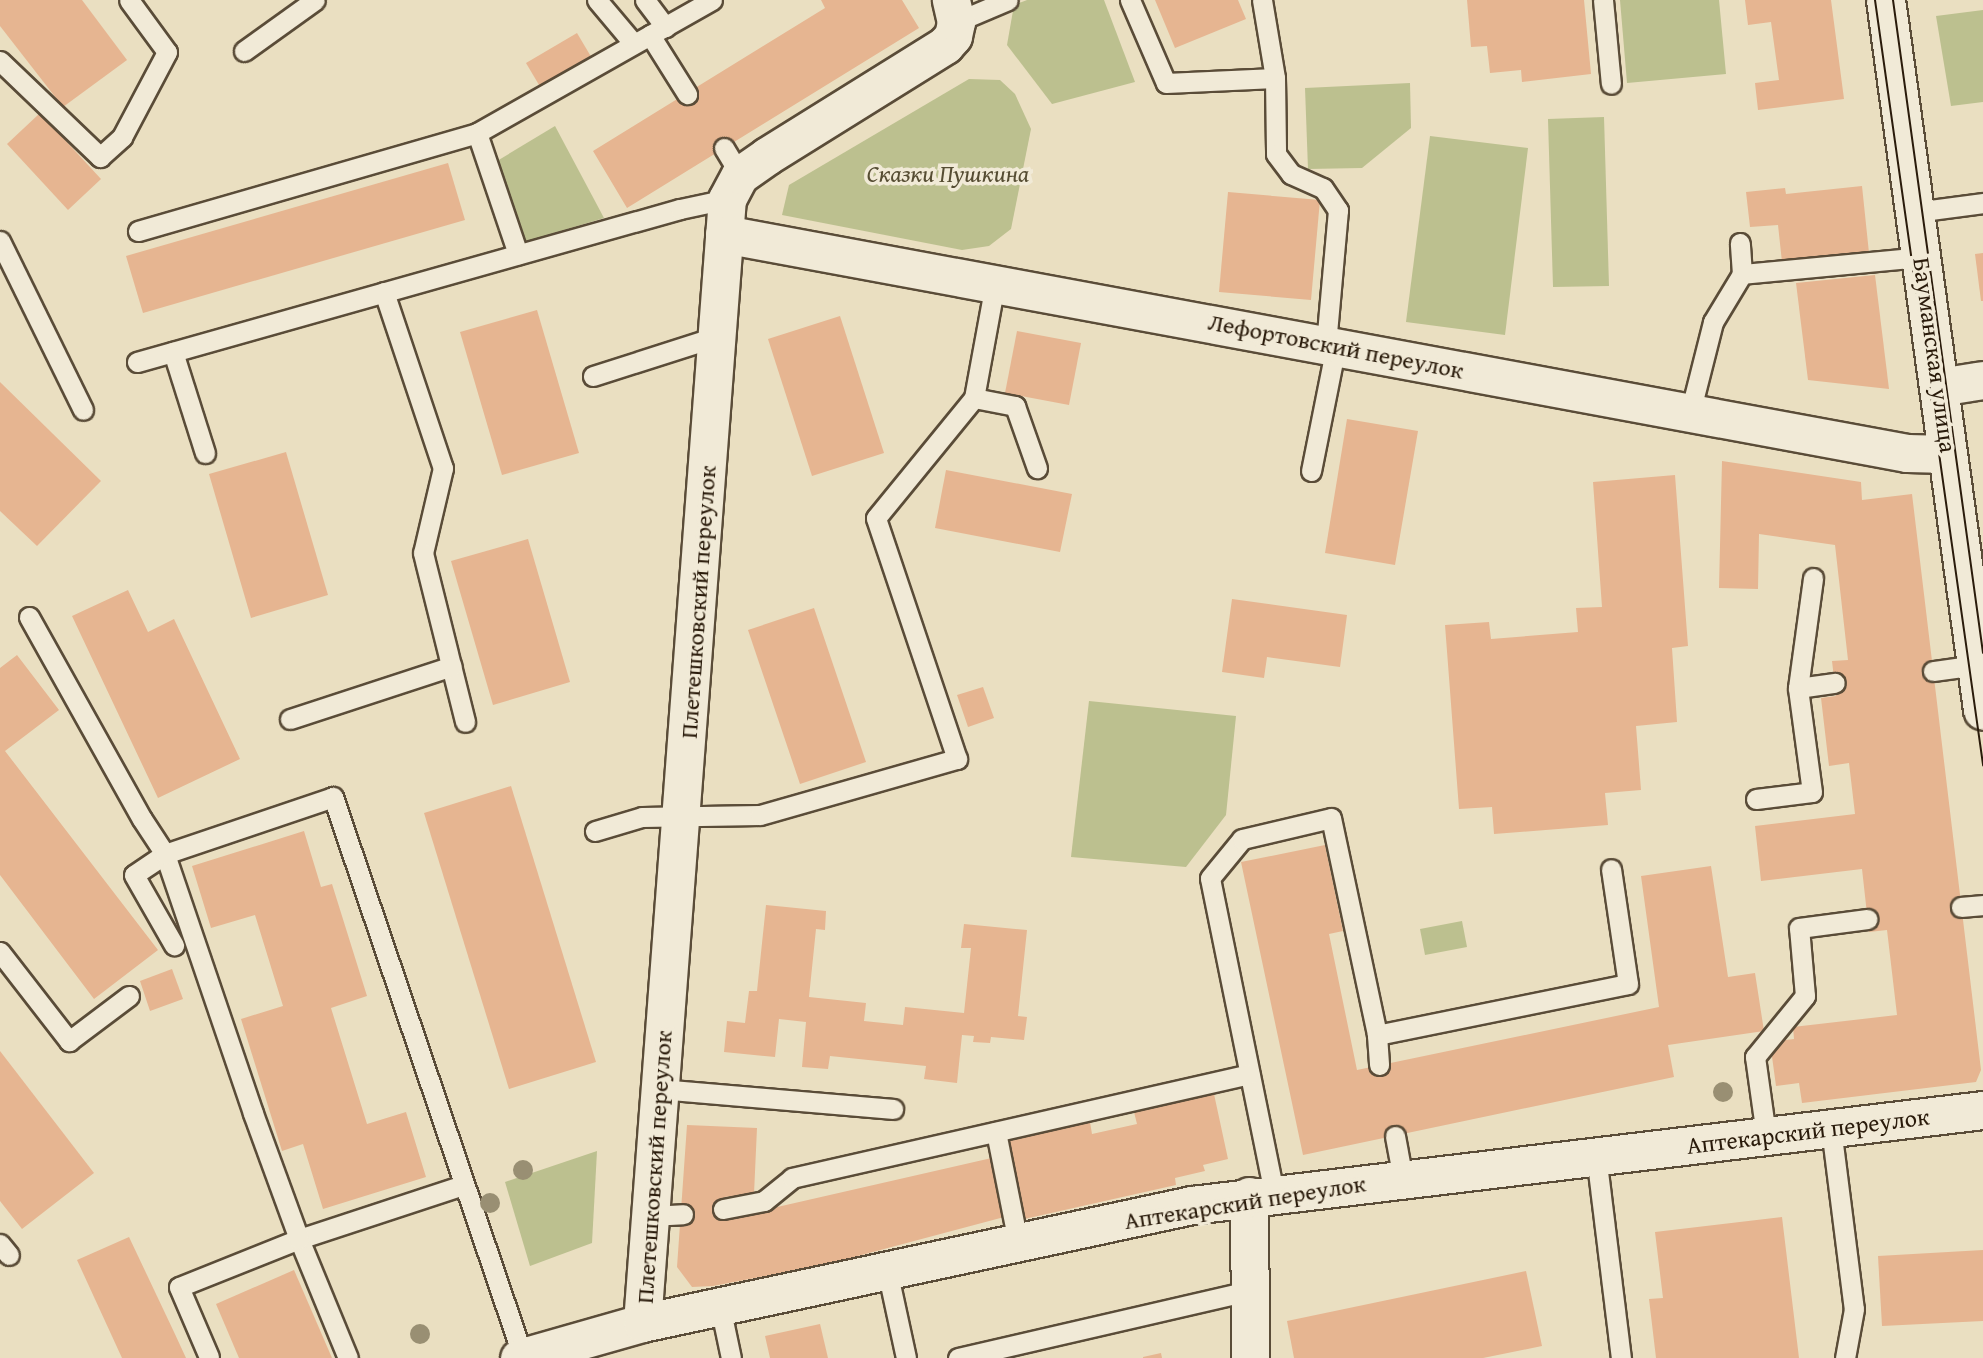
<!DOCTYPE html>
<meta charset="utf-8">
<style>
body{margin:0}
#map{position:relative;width:1983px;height:1358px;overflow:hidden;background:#eadfc1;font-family:"Gentium Book Plus",serif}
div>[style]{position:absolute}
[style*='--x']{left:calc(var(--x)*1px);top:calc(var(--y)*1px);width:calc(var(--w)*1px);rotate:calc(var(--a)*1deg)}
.green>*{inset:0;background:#bcc08f}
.building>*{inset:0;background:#e6b591}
.roads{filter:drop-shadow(2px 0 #5a4c38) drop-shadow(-2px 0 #5a4c38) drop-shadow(0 2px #5a4c38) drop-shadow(0 -2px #5a4c38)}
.lane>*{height:19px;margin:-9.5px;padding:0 9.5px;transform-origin:9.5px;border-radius:9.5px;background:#f1ead7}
.street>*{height:37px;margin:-18.5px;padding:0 18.5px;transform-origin:18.5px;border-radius:18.5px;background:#f1ead7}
.secondary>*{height:38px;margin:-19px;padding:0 19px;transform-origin:19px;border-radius:19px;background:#f1ead7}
.tram>*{height:2px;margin:-1px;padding:0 1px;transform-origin:1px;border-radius:1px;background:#2a1b0b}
.trees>*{width:20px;height:20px;margin:-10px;border-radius:50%;background:#998f73}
span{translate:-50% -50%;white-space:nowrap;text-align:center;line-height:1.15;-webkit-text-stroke:7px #f1ead7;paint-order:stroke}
.park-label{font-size:24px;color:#564d33;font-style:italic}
.street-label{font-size:24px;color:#2a1b0b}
</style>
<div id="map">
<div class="green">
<div style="clip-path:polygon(1027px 0,1104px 0,1135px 82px,1052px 104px,1007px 45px,1014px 5px)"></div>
<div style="clip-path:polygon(1620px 0,1719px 0,1726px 74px,1627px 83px)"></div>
<div style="clip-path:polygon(1983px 10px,1983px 102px,1951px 106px,1936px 16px)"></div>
<div style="clip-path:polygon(969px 79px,1000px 80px,1015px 94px,1031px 129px,1011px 229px,989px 246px,962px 250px,782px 215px,789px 185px)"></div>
<div style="clip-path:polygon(1410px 83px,1411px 128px,1362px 168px,1308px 169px,1305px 88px)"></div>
<div style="clip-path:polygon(1604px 117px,1609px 286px,1553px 287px,1548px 119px)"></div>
<div style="clip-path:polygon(555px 126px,604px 218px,524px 242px,497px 161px)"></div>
<div style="clip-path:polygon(1430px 136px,1528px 148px,1505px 335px,1406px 322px)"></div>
<div style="clip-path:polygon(1089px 701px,1236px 716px,1226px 815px,1186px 867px,1071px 857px)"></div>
<div style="clip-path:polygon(1462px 921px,1467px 947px,1425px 955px,1420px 929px)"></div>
<div style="clip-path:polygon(597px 1151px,592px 1243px,530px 1266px,505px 1182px)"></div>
</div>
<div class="building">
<div style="clip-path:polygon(0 0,82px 0,127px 60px,63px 107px,0 26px)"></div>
<div style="clip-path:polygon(821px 0,902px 0,919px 28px,627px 208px,593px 151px,825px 8px)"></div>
<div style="clip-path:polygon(1155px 0,1238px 0,1246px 19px,1175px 48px)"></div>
<div style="clip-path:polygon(1467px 0,1584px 0,1591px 74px,1522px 82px,1521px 70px,1490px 73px,1487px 46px,1471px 47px)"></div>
<div style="clip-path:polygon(1745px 0,1831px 0,1844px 99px,1758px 110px,1755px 83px,1779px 80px,1771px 22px,1748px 25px)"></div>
<div style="clip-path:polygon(577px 33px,593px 60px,542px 90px,526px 63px)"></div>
<div style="clip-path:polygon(40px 113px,101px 179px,68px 210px,7px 144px)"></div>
<div style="clip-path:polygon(448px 163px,465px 220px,143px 313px,126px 256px)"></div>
<div style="clip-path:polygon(1862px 186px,1869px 253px,1782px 262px,1778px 225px,1750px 227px,1746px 192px,1785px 188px,1786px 194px)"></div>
<div style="clip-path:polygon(1228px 192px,1320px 200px,1311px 300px,1219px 292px)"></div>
<div style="clip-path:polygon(1983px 253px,1983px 301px,1981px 301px,1975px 254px)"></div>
<div style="clip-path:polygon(1875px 275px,1889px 389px,1808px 380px,1796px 283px)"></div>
<div style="clip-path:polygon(537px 310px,579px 453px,502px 475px,460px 332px)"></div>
<div style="clip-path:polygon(840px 316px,884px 453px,812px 476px,768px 339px)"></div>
<div style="clip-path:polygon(1017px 331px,1081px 343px,1069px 405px,1005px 393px)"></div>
<div style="clip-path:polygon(0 382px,101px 481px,37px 546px,0 511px)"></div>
<div style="clip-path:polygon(1347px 419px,1418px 431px,1395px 565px,1325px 553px)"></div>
<div style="clip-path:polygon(286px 452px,328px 595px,251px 618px,209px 474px)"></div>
<div style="clip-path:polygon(1722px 461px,1861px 482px,1862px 500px,1912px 494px,1981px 1070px,1976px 1082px,1802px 1103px,1799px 1083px,1776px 1086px,1770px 1042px,1794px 1039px,1793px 1027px,1897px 1015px,1887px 930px,1869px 932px,1862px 869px,1761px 881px,1755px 826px,1855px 814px,1849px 763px,1829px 766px,1821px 698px,1836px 696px,1832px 661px,1848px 660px,1835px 545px,1759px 534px,1758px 589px,1719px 588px)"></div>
<div style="clip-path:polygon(946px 470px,1072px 494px,1060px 552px,935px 528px)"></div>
<div style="clip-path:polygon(1675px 475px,1688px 646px,1672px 648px,1677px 722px,1636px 726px,1641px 790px,1605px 793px,1608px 825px,1494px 834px,1492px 807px,1459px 809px,1445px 625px,1489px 622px,1491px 639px,1578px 632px,1576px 608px,1602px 607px,1593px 482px)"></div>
<div style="clip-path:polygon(528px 539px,570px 682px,493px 705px,451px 561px)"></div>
<div style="clip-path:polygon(128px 590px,148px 632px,174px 619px,240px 759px,158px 798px,72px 616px)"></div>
<div style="clip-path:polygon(1232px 599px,1347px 615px,1340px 667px,1267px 657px,1264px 678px,1222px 672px)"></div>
<div style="clip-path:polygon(814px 608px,866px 762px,800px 784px,748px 630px)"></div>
<div style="clip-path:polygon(17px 655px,59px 710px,5px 751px,158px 950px,94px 999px,0 875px,0 668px)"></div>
<div style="clip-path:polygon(983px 687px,994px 718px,968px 727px,957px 695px)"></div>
<div style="clip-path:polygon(511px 786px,596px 1062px,509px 1089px,424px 813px)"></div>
<div style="clip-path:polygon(304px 831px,321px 887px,332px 884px,367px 996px,331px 1008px,367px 1124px,406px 1112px,426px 1177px,323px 1209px,303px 1144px,282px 1151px,241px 1019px,283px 1006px,255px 915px,211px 928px,192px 866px)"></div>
<div style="clip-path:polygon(1325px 845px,1343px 931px,1329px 934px,1357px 1070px,1659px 1007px,1641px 876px,1711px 866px,1728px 977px,1755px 973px,1764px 1031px,1668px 1045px,1674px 1077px,1303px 1155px,1241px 862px)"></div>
<div style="clip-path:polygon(766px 905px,826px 911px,825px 930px,816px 929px,809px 997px,866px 1003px,864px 1021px,903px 1025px,905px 1007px,964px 1013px,971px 948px,961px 948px,964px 924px,1027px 930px,1018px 1016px,1027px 1017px,1024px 1040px,991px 1037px,990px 1043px,973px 1042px,974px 1036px,962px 1035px,957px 1083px,924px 1079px,926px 1066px,830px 1056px,828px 1069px,802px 1067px,806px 1022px,779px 1019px,775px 1057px,724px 1052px,727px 1021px,745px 1023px,749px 991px,757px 991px)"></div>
<div style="clip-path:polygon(172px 969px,183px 999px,150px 1011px,140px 981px)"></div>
<div style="clip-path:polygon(0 1051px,94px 1173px,22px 1229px,0 1201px)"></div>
<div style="clip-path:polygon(1214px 1094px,1228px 1159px,1203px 1165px,1205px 1171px,1175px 1178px,1176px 1185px,1020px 1220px,1003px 1141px,1090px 1122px,1092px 1134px,1137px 1124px,1134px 1112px)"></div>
<div style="clip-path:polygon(687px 1125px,757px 1128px,754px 1194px,724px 1197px,725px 1219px,996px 1157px,1008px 1216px,824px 1265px,713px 1286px,692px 1287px,677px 1267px)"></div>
<div style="clip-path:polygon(1782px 1217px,1799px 1358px,1656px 1358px,1649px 1299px,1663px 1298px,1655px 1232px)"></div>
<div style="clip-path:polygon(129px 1237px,174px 1332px,186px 1358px,122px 1358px,77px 1260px)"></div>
<div style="clip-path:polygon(1983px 1250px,1983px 1321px,1882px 1326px,1878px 1256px)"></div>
<div style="clip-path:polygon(294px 1270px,332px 1358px,239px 1358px,216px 1304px)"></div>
<div style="clip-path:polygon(1526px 1271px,1542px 1346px,1483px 1358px,1294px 1358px,1287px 1321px)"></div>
<div style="clip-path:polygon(820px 1324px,828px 1358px,770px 1358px,765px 1336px)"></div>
<div style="clip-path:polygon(1161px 1353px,1162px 1358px,1143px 1358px,1143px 1357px)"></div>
</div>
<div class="roads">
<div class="lane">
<div style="--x:597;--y:0;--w:57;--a:49.9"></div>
<div style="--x:645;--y:0;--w:34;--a:53"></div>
<div style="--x:1130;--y:0;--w:90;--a:66.6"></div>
<div style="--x:1166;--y:83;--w:109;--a:-2.6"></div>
<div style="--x:1275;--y:78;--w:76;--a:89.2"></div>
<div style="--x:1276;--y:154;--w:25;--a:53"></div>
<div style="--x:1291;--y:174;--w:35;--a:24"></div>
<div style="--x:1323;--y:188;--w:27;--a:56"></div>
<div style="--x:1338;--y:210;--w:135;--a:95.1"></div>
<div style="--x:1262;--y:0;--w:79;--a:80.5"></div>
<div style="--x:1603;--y:0;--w:84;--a:84.6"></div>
<div style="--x:956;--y:22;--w:56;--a:-22.9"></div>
<div style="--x:650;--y:35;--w:70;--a:57.9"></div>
<div style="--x:244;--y:51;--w:87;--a:-35.7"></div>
<div style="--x:0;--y:61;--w:139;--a:43.8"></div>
<div style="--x:100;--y:157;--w:30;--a:-42"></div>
<div style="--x:122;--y:137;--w:96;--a:-62.1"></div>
<div style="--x:167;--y:52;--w:64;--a:-126.2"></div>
<div style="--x:477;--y:133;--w:270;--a:-29.5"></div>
<div style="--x:724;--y:148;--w:31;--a:59"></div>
<div style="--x:1915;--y:212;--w:69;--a:-7.5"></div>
<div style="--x:138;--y:231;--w:353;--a:-16.1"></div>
<div style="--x:477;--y:133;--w:128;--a:71.3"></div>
<div style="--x:0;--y:241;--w:188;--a:63.8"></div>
<div style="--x:1742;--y:274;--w:180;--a:-5.4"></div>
<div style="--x:384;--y:292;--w:186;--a:71.5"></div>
<div style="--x:443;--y:468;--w:87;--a:103.2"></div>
<div style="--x:423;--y:553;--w:174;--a:76"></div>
<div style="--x:173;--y:352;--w:106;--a:72.4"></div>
<div style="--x:137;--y:362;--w:564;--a:-15.74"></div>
<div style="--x:680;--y:209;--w:48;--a:-12"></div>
<div style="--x:593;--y:376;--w:131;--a:-17.7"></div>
<div style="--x:974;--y:398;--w:42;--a:11"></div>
<div style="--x:1015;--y:406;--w:66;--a:70.5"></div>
<div style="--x:1690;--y:413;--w:94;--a:-75.8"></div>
<div style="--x:1713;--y:322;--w:56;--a:-58.9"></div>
<div style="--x:1742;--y:274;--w:31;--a:-94"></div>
<div style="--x:1311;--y:471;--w:127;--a:-78.7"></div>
<div style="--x:29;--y:617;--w:231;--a:60.8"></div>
<div style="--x:142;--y:819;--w:42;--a:56.7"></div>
<div style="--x:165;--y:854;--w:37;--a:146"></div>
<div style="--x:134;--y:875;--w:81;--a:60.3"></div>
<div style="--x:1933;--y:671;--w:44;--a:-7.8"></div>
<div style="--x:1798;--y:688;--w:111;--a:-82.2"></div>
<div style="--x:290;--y:719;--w:170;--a:-18.1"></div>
<div style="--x:1756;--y:799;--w:56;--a:-7.1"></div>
<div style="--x:1812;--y:792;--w:105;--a:-97.7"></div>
<div style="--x:1798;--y:688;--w:37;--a:-8"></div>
<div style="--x:595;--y:831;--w:49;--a:-16.6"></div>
<div style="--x:642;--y:817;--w:118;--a:-1"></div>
<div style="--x:760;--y:815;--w:205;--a:-15.9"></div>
<div style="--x:957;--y:759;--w:254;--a:-108.6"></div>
<div style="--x:876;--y:518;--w:155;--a:-50.8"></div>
<div style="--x:974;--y:398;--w:116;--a:-79.6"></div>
<div style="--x:1961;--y:907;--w:22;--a:-5"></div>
<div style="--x:0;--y:952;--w:113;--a:52.2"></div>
<div style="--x:69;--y:1041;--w:75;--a:-36.9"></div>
<div style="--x:1377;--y:1035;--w:256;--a:-11.5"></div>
<div style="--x:1628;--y:984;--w:116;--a:-98.4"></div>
<div style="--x:660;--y:1089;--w:234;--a:4.9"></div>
<div style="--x:1831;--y:1128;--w:182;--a:82.8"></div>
<div style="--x:1854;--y:1309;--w:50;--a:100.4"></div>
<div style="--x:996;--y:1132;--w:112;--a:78.7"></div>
<div style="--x:1766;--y:1135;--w:79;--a:-98"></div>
<div style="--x:1755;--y:1057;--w:79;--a:-50.7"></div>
<div style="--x:1805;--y:996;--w:68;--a:-95"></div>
<div style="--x:1799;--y:928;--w:69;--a:-7.5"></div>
<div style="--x:1395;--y:1136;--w:44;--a:79.5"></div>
<div style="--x:1596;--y:1155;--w:205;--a:83"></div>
<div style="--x:1274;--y:1193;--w:321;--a:-101.5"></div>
<div style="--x:1210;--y:878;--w:50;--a:-50.6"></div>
<div style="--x:1242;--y:839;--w:91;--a:-13.3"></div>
<div style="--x:1331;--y:818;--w:222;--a:78"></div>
<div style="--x:1377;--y:1035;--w:30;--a:86"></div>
<div style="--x:723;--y:1209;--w:42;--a:-11"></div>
<div style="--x:764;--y:1201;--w:36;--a:-39"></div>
<div style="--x:792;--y:1178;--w:469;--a:-12.8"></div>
<div style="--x:650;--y:1216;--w:33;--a:-3"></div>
<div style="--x:0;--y:1244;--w:14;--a:51"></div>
<div style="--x:887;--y:1270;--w:90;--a:77.8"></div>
<div style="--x:720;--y:1306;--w:53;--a:78.1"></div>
<div style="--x:209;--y:1357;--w:76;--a:-113.2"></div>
<div style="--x:179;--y:1287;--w:129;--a:-21.8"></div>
<div style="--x:299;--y:1239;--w:173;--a:-18.2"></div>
<div style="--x:348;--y:1358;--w:129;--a:-112.4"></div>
<div style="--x:299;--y:1239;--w:134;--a:-110.1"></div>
<div style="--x:253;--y:1113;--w:274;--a:-108.8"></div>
<div style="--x:165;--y:854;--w:177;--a:-18.7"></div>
<div style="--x:333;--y:797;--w:591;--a:71.26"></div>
<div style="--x:958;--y:1358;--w:299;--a:-13"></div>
</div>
<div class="street">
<div style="--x:724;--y:234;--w:1203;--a:10.49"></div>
<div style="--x:1907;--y:453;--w:41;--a:1.4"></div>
<div style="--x:1939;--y:387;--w:45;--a:-9"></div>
<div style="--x:1249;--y:1196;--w:162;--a:89.6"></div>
<div style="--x:642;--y:1323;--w:1127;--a:-85.68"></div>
<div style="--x:727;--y:199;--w:27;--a:-62"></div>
<div style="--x:740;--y:175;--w:33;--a:-35"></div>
<div style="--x:767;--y:156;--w:210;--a:-31.9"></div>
<div style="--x:945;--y:45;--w:12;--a:-48"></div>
<div style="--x:953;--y:36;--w:14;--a:-78"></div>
<div style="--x:956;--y:22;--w:23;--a:-103"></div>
<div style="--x:519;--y:1358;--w:128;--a:-15.9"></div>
<div style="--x:642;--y:1323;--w:563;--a:-12.11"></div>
<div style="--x:1192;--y:1205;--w:797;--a:-6.85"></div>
</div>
<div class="secondary">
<div style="--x:1886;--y:0;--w:717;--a:82.22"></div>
</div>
</div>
<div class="tram">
<div style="--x:1875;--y:0;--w:773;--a:81.96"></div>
<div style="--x:1893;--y:0;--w:659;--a:82.15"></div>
</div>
<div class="trees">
<div style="left:1723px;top:1092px"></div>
<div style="left:523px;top:1170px"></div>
<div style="left:490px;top:1203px"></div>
<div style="left:420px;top:1334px"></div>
</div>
<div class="park-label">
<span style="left:948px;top:174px">Сказки Пушкина</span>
</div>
<div class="street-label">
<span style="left:1336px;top:346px;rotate:11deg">Лефортовский переулок</span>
<span style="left:1935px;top:355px;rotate:82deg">Бауманская улица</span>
<span style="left:698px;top:602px;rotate:-86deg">Плетешковский переулок</span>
<span style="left:1808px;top:1131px;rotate:-7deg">Аптекарский переулок</span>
<span style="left:654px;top:1167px;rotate:-86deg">Плетешковский переулок</span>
<span style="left:1245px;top:1202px;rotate:-9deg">Аптекарский переулок</span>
</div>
</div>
